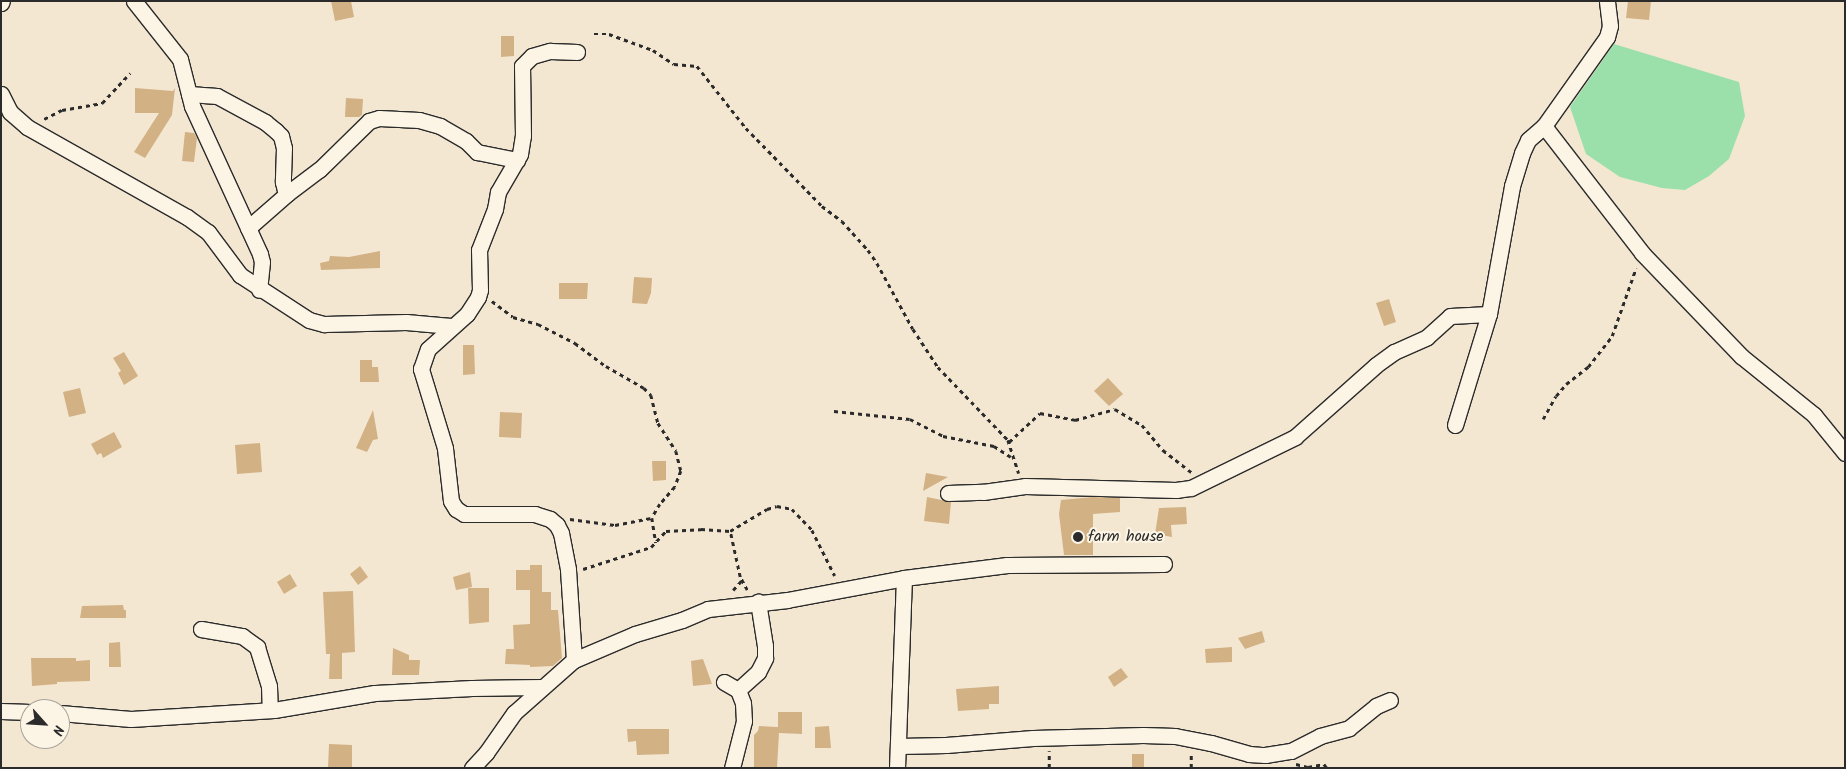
<!DOCTYPE html>
<style>
body{margin:0}
#map{position:relative;width:1846px;height:769px;overflow:hidden;background:#f4e7d2;font-family:Kalam,sans-serif}
div>[style]{position:absolute}
[style*='--x']{left:calc(var(--x)*1px);top:calc(var(--y)*1px);width:calc(var(--w)*1px);rotate:calc(var(--a)*1deg)}
.green>*{inset:0;background:#9be0ab}
.building>*{inset:0;background:#d2b185}
.path>*{height:2.5px;margin-top:-1.25px;transform-origin:0;background:repeating-linear-gradient(90deg,#2b2b2b 0 4px,transparent 0 8px)}
.roads{filter:drop-shadow(1px 0 #2b2b2b) drop-shadow(-1px 0 #2b2b2b) drop-shadow(0 1px #2b2b2b) drop-shadow(0 -1px #2b2b2b)}
.minor>*{height:15px;margin:-7.5px;padding:0 7.5px;transform-origin:7.5px;border-radius:7.5px;background:#fcf5e5}
.dots>*{width:14px;height:14px;translate:-50% -50%;box-sizing:border-box;border:2px solid #fcf5e5;border-radius:50%}
span{translate:-50% -50%;white-space:nowrap;text-align:center;line-height:1.15;-webkit-text-stroke:4px #fcf5e5;paint-order:stroke}
.poi-label{font-size:16px;color:#2b2b2b}
.left{translate:0 -50%;text-align:left}
.frame{position:absolute;inset:0;border:2px solid #2b2b2b;pointer-events:none}
.north{position:absolute;left:20px;top:699px;width:50px;height:50px;box-sizing:border-box;background:#fcf5e5;border:1px solid #a8a49b;border-radius:50%;rotate:116deg;font-size:14px;font-weight:700;line-height:20px;text-align:center;color:#2b2b2b}
.north::after{content:'';display:block;margin:auto;width:18px;height:22px;background:#2b2b2b;clip-path:polygon(50% 0,100% 100%,50% 72%,0 100%)}
</style>
<div id="map">
<div class="green">
<div style="clip-path:polygon(1614px 44px,1739px 82px,1745px 116px,1729px 159px,1709px 176px,1685px 190px,1662px 188px,1620px 177px,1586px 154px,1570px 107px)"></div>
</div>
<div class="building">
<div style="clip-path:polygon(331px 1px,351px 1px,354px 17px,335px 21px)"></div>
<div style="clip-path:polygon(1628px 1px,1651px 1px,1649px 20px,1626px 18px)"></div>
<div style="clip-path:polygon(501px 36px,514px 36px,514px 56px,501px 57px)"></div>
<div style="clip-path:polygon(135px 88px,173px 91px,175px 88px,172px 115px,145px 158px,134px 152px,159px 113px,135px 113px)"></div>
<div style="clip-path:polygon(346px 98px,363px 99px,362px 115px,359px 117px,345px 117px)"></div>
<div style="clip-path:polygon(185px 132px,194px 133px,197px 138px,194px 162px,182px 161px)"></div>
<div style="clip-path:polygon(380px 251px,380px 268px,321px 270px,320px 263px,329px 261px,330px 256px,349px 257px)"></div>
<div style="clip-path:polygon(634px 277px,652px 278px,651px 293px,647px 304px,632px 303px)"></div>
<div style="clip-path:polygon(559px 283px,588px 283px,587px 299px,559px 299px)"></div>
<div style="clip-path:polygon(1389px 299px,1396px 322px,1384px 326px,1376px 303px)"></div>
<div style="clip-path:polygon(463px 345px,474px 345px,475px 374px,463px 375px)"></div>
<div style="clip-path:polygon(124px 352px,138px 376px,124px 385px,118px 373px,121px 371px,113px 358px)"></div>
<div style="clip-path:polygon(360px 360px,372px 360px,372px 367px,378px 367px,379px 382px,360px 382px)"></div>
<div style="clip-path:polygon(1108px 378px,1123px 394px,1109px 406px,1094px 391px)"></div>
<div style="clip-path:polygon(80px 388px,86px 413px,69px 417px,63px 392px)"></div>
<div style="clip-path:polygon(373px 410px,378px 439px,373px 440px,367px 452px,356px 448px)"></div>
<div style="clip-path:polygon(500px 412px,522px 413px,521px 438px,499px 437px)"></div>
<div style="clip-path:polygon(114px 432px,122px 447px,103px 458px,101px 453px,97px 455px,91px 444px)"></div>
<div style="clip-path:polygon(260px 443px,262px 472px,237px 474px,235px 445px)"></div>
<div style="clip-path:polygon(652px 461px,666px 461px,666px 480px,653px 481px)"></div>
<div style="clip-path:polygon(926px 473px,948px 477px,923px 491px)"></div>
<div style="clip-path:polygon(927px 497px,951px 502px,949px 524px,924px 521px)"></div>
<div style="clip-path:polygon(1093px 497px,1120px 498px,1120px 512px,1093px 514px,1093px 555px,1064px 555px,1059px 514px,1061px 500px)"></div>
<div style="clip-path:polygon(1186px 507px,1187px 524px,1171px 525px,1172px 537px,1155px 534px,1159px 508px)"></div>
<div style="clip-path:polygon(530px 565px,542px 565px,542px 592px,551px 592px,551px 610px,558px 610px,562px 658px,553px 666px,530px 667px,530px 665px,505px 664px,506px 649px,514px 649px,513px 625px,530px 624px,530px 590px,516px 590px,516px 570px,530px 570px)"></div>
<div style="clip-path:polygon(360px 566px,368px 577px,358px 585px,350px 574px)"></div>
<div style="clip-path:polygon(470px 572px,472px 587px,456px 590px,453px 577px)"></div>
<div style="clip-path:polygon(290px 574px,297px 586px,284px 594px,277px 582px)"></div>
<div style="clip-path:polygon(468px 588px,489px 588px,489px 622px,469px 624px)"></div>
<div style="clip-path:polygon(353px 591px,355px 652px,342px 653px,342px 679px,329px 679px,330px 654px,326px 654px,323px 592px)"></div>
<div style="clip-path:polygon(123px 605px,124px 610px,126px 610px,126px 618px,80px 618px,82px 606px)"></div>
<div style="clip-path:polygon(1262px 631px,1265px 642px,1245px 649px,1238px 638px)"></div>
<div style="clip-path:polygon(120px 642px,121px 667px,109px 667px,109px 643px)"></div>
<div style="clip-path:polygon(1232px 647px,1232px 662px,1206px 663px,1205px 649px)"></div>
<div style="clip-path:polygon(393px 648px,409px 655px,409px 660px,420px 660px,419px 675px,392px 675px)"></div>
<div style="clip-path:polygon(31px 658px,76px 658px,76px 661px,90px 660px,90px 681px,57px 682px,57px 684px,32px 686px)"></div>
<div style="clip-path:polygon(703px 659px,712px 684px,693px 686px,691px 661px)"></div>
<div style="clip-path:polygon(1121px 668px,1128px 677px,1114px 687px,1108px 677px)"></div>
<div style="clip-path:polygon(999px 686px,999px 704px,989px 704px,989px 709px,958px 711px,956px 689px)"></div>
<div style="clip-path:polygon(778px 712px,802px 712px,802px 734px,779px 733px,777px 768px,754px 768px,754px 735px,758px 731px,759px 726px,778px 727px)"></div>
<div style="clip-path:polygon(829px 726px,831px 748px,815px 748px,815px 727px)"></div>
<div style="clip-path:polygon(627px 729px,669px 729px,669px 754px,637px 755px,636px 741px,628px 742px)"></div>
<div style="clip-path:polygon(329px 744px,352px 745px,352px 768px,328px 768px)"></div>
<div style="clip-path:polygon(1132px 754px,1144px 754px,1144px 768px,1132px 768px)"></div>
</div>
<div class="path">
<div style="--x:594;--y:34;--w:15;--a:0"></div>
<div style="--x:609;--y:34;--w:47;--a:20"></div>
<div style="--x:653;--y:50;--w:25;--a:34"></div>
<div style="--x:674;--y:64;--w:23;--a:5"></div>
<div style="--x:697;--y:66;--w:79;--a:51.7"></div>
<div style="--x:746;--y:128;--w:109;--a:45.7"></div>
<div style="--x:822;--y:206;--w:25;--a:37"></div>
<div style="--x:842;--y:221;--w:39;--a:48"></div>
<div style="--x:868;--y:250;--w:16;--a:55"></div>
<div style="--x:877;--y:263;--w:75;--a:61.4"></div>
<div style="--x:913;--y:329;--w:45;--a:56.7"></div>
<div style="--x:938;--y:367;--w:101;--a:46.2"></div>
<div style="--x:1008;--y:440;--w:35;--a:72"></div>
<div style="--x:44;--y:119;--w:20;--a:-27"></div>
<div style="--x:62;--y:110;--w:41;--a:-9.9"></div>
<div style="--x:102;--y:103;--w:41;--a:-47"></div>
<div style="--x:492;--y:301;--w:26;--a:37"></div>
<div style="--x:513;--y:317;--w:26;--a:16"></div>
<div style="--x:538;--y:324;--w:42;--a:27.2"></div>
<div style="--x:575;--y:343;--w:39;--a:37"></div>
<div style="--x:606;--y:366;--w:44;--a:30.1"></div>
<div style="--x:644;--y:388;--w:10;--a:45"></div>
<div style="--x:651;--y:395;--w:29;--a:76"></div>
<div style="--x:658;--y:423;--w:33;--a:57"></div>
<div style="--x:676;--y:451;--w:21;--a:76"></div>
<div style="--x:681;--y:471;--w:17;--a:111"></div>
<div style="--x:675;--y:487;--w:23;--a:131"></div>
<div style="--x:660;--y:504;--w:16;--a:120"></div>
<div style="--x:652;--y:518;--w:25;--a:81"></div>
<div style="--x:834;--y:411;--w:76;--a:6"></div>
<div style="--x:910;--y:419;--w:37;--a:27"></div>
<div style="--x:943;--y:436;--w:52;--a:11.1"></div>
<div style="--x:994;--y:446;--w:20;--a:33"></div>
<div style="--x:1543;--y:419;--w:26;--a:-61"></div>
<div style="--x:1556;--y:396;--w:16;--a:-50"></div>
<div style="--x:1566;--y:384;--w:28;--a:-38"></div>
<div style="--x:1588;--y:367;--w:39;--a:-52"></div>
<div style="--x:1612;--y:336;--w:72;--a:-70.6"></div>
<div style="--x:1009;--y:442;--w:42;--a:-43.1"></div>
<div style="--x:1040;--y:413;--w:36;--a:11"></div>
<div style="--x:1075;--y:420;--w:41;--a:-15.4"></div>
<div style="--x:1115;--y:409;--w:31;--a:31"></div>
<div style="--x:1142;--y:425;--w:33;--a:50"></div>
<div style="--x:1163;--y:450;--w:36;--a:38"></div>
<div style="--x:570;--y:519;--w:45;--a:7.6"></div>
<div style="--x:615;--y:525;--w:38;--a:-11"></div>
<div style="--x:583;--y:569;--w:71;--a:-17.9"></div>
<div style="--x:651;--y:547;--w:22;--a:-47"></div>
<div style="--x:666;--y:531;--w:35;--a:-3"></div>
<div style="--x:701;--y:529;--w:29;--a:4"></div>
<div style="--x:733;--y:590;--w:13;--a:-48"></div>
<div style="--x:747;--y:590;--w:15;--a:-118"></div>
<div style="--x:740;--y:577;--w:47;--a:-102.3"></div>
<div style="--x:730;--y:531;--w:43;--a:-30.7"></div>
<div style="--x:767;--y:509;--w:10;--a:-17"></div>
<div style="--x:777;--y:506;--w:15;--a:11"></div>
<div style="--x:792;--y:509;--w:29;--a:46"></div>
<div style="--x:812;--y:530;--w:51;--a:63.4"></div>
<div style="--x:1296;--y:764;--w:12;--a:14"></div>
<div style="--x:1308;--y:767;--w:16;--a:-11"></div>
<div style="--x:1324;--y:764;--w:5;--a:53"></div>
<div style="--x:1049;--y:768;--w:17;--a:-90"></div>
<div style="--x:1191;--y:768;--w:15;--a:-90"></div>
</div>
<div class="roads">
<div class="minor">
<div style="--x:134;--y:1;--w:74;--a:51.6"></div>
<div style="--x:180;--y:59;--w:49;--a:75.7"></div>
<div style="--x:192;--y:106;--w:163;--a:65.3"></div>
<div style="--x:260;--y:254;--w:8;--a:76"></div>
<div style="--x:262;--y:262;--w:28;--a:96"></div>
<div style="--x:1;--y:3;--w:2;--a:-63"></div>
<div style="--x:1;--y:94;--w:20;--a:63"></div>
<div style="--x:10;--y:112;--w:23;--a:41"></div>
<div style="--x:27;--y:127;--w:184;--a:29.4"></div>
<div style="--x:187;--y:217;--w:26;--a:36"></div>
<div style="--x:208;--y:232;--w:54;--a:53.3"></div>
<div style="--x:240;--y:275;--w:82;--a:33.1"></div>
<div style="--x:309;--y:320;--w:16;--a:15"></div>
<div style="--x:324;--y:324;--w:82;--a:-1.4"></div>
<div style="--x:406;--y:322;--w:45;--a:5.1"></div>
<div style="--x:189;--y:94;--w:28;--a:4"></div>
<div style="--x:217;--y:96;--w:55;--a:28.4"></div>
<div style="--x:265;--y:122;--w:14;--a:39"></div>
<div style="--x:276;--y:131;--w:7;--a:45"></div>
<div style="--x:281;--y:136;--w:12;--a:76"></div>
<div style="--x:284;--y:148;--w:34;--a:92"></div>
<div style="--x:283;--y:182;--w:13;--a:77"></div>
<div style="--x:1544;--y:126;--w:160;--a:52.3"></div>
<div style="--x:1642;--y:253;--w:143;--a:46.1"></div>
<div style="--x:1741;--y:356;--w:94;--a:38.9"></div>
<div style="--x:1814;--y:415;--w:49;--a:50.8"></div>
<div style="--x:248;--y:228;--w:53;--a:-41.2"></div>
<div style="--x:288;--y:193;--w:39;--a:-37"></div>
<div style="--x:319;--y:170;--w:70;--a:-44.4"></div>
<div style="--x:369;--y:121;--w:10;--a:-17"></div>
<div style="--x:379;--y:118;--w:40;--a:2.9"></div>
<div style="--x:419;--y:120;--w:22;--a:16"></div>
<div style="--x:440;--y:126;--w:30;--a:30"></div>
<div style="--x:466;--y:141;--w:16;--a:45"></div>
<div style="--x:477;--y:152;--w:41;--a:11.3"></div>
<div style="--x:1455;--y:425;--w:116;--a:-73"></div>
<div style="--x:1489;--y:314;--w:130;--a:-79.8"></div>
<div style="--x:1512;--y:186;--w:34;--a:-73"></div>
<div style="--x:1522;--y:153;--w:14;--a:-65"></div>
<div style="--x:1528;--y:140;--w:21;--a:-41"></div>
<div style="--x:1544;--y:126;--w:109;--a:-54.7"></div>
<div style="--x:1607;--y:37;--w:11;--a:-75"></div>
<div style="--x:1610;--y:26;--w:25;--a:-97"></div>
<div style="--x:948;--y:493;--w:35;--a:-2"></div>
<div style="--x:983;--y:492;--w:42;--a:-8.1"></div>
<div style="--x:1025;--y:486;--w:151;--a:1.5"></div>
<div style="--x:1176;--y:490;--w:15;--a:-8"></div>
<div style="--x:1191;--y:488;--w:116;--a:-26.1"></div>
<div style="--x:1295;--y:437;--w:108;--a:-41.6"></div>
<div style="--x:1376;--y:365;--w:22;--a:-36"></div>
<div style="--x:1394;--y:352;--w:36;--a:-24"></div>
<div style="--x:1427;--y:337;--w:31;--a:-42"></div>
<div style="--x:1450;--y:316;--w:39;--a:-3"></div>
<div style="--x:201;--y:629;--w:42;--a:9.7"></div>
<div style="--x:242;--y:636;--w:19;--a:36"></div>
<div style="--x:257;--y:647;--w:41;--a:72.9"></div>
<div style="--x:269;--y:686;--w:24;--a:88"></div>
<div style="--x:574;--y:660;--w:91;--a:-93.8"></div>
<div style="--x:568;--y:569;--w:37;--a:-101"></div>
<div style="--x:561;--y:533;--w:9;--a:-117"></div>
<div style="--x:557;--y:525;--w:9;--a:-139"></div>
<div style="--x:550;--y:519;--w:16;--a:-162"></div>
<div style="--x:535;--y:514;--w:71;--a:180"></div>
<div style="--x:464;--y:514;--w:9;--a:-148"></div>
<div style="--x:456;--y:509;--w:9;--a:-122"></div>
<div style="--x:451;--y:501;--w:53;--a:-96.5"></div>
<div style="--x:445;--y:448;--w:83;--a:-106.9"></div>
<div style="--x:421;--y:369;--w:21;--a:-71"></div>
<div style="--x:428;--y:349;--w:52;--a:-41.9"></div>
<div style="--x:467;--y:314;--w:20;--a:-57"></div>
<div style="--x:478;--y:297;--w:7;--a:-74"></div>
<div style="--x:480;--y:290;--w:40;--a:-91.4"></div>
<div style="--x:479;--y:250;--w:44;--a:-68.7"></div>
<div style="--x:495;--y:209;--w:17;--a:-80"></div>
<div style="--x:498;--y:192;--w:44;--a:-59.9"></div>
<div style="--x:520;--y:154;--w:18;--a:-81"></div>
<div style="--x:523;--y:136;--w:70;--a:-90.8"></div>
<div style="--x:522;--y:66;--w:14;--a:-45"></div>
<div style="--x:532;--y:56;--w:19;--a:-16"></div>
<div style="--x:550;--y:51;--w:27;--a:2"></div>
<div style="--x:724;--y:682;--w:16;--a:30"></div>
<div style="--x:738;--y:690;--w:14;--a:69"></div>
<div style="--x:743;--y:703;--w:18;--a:87"></div>
<div style="--x:744;--y:721;--w:49;--a:104.3"></div>
<div style="--x:738;--y:690;--w:27;--a:-42"></div>
<div style="--x:758;--y:672;--w:16;--a:-63"></div>
<div style="--x:765;--y:658;--w:12;--a:-90"></div>
<div style="--x:765;--y:646;--w:45;--a:-99"></div>
<div style="--x:1;--y:711;--w:29;--a:2"></div>
<div style="--x:60;--y:713;--w:71;--a:4.8"></div>
<div style="--x:131;--y:719;--w:143;--a:-3.6"></div>
<div style="--x:274;--y:710;--w:102;--a:-9.6"></div>
<div style="--x:375;--y:693;--w:97;--a:-3"></div>
<div style="--x:472;--y:688;--w:70;--a:-0.8"></div>
<div style="--x:899;--y:746;--w:47;--a:-1.2"></div>
<div style="--x:946;--y:745;--w:87;--a:-4.6"></div>
<div style="--x:1033;--y:738;--w:110;--a:-1.6"></div>
<div style="--x:1143;--y:735;--w:32;--a:2"></div>
<div style="--x:1175;--y:736;--w:37;--a:11"></div>
<div style="--x:1211;--y:743;--w:40;--a:16"></div>
<div style="--x:1249;--y:754;--w:16;--a:4"></div>
<div style="--x:1265;--y:755;--w:26;--a:-9"></div>
<div style="--x:1291;--y:751;--w:33;--a:-27"></div>
<div style="--x:1320;--y:736;--w:30;--a:-15"></div>
<div style="--x:1349;--y:728;--w:35;--a:-39"></div>
<div style="--x:1376;--y:706;--w:15;--a:-23"></div>
<div style="--x:472;--y:768;--w:21;--a:-47"></div>
<div style="--x:486;--y:753;--w:49;--a:-55"></div>
<div style="--x:514;--y:713;--w:80;--a:-41.5"></div>
<div style="--x:574;--y:660;--w:66;--a:-23.1"></div>
<div style="--x:635;--y:634;--w:49;--a:-16.6"></div>
<div style="--x:682;--y:620;--w:28;--a:-23"></div>
<div style="--x:708;--y:609;--w:80;--a:-6.5"></div>
<div style="--x:787;--y:600;--w:119;--a:-10.6"></div>
<div style="--x:904;--y:578;--w:104;--a:-7.2"></div>
<div style="--x:1007;--y:565;--w:157;--a:-0.4"></div>
<div style="--x:897;--y:768;--w:190;--a:-87.9"></div>
</div>
</div>
<div class="dots">
<div style="left:1078px;top:537px;background:#2b2b2b"></div>
</div>
<div class="poi-label">
<span class="left" style="left:1088px;top:537px">farm house</span>
</div>
<div class="frame"></div>
<div class="north">N</div>
</div>
